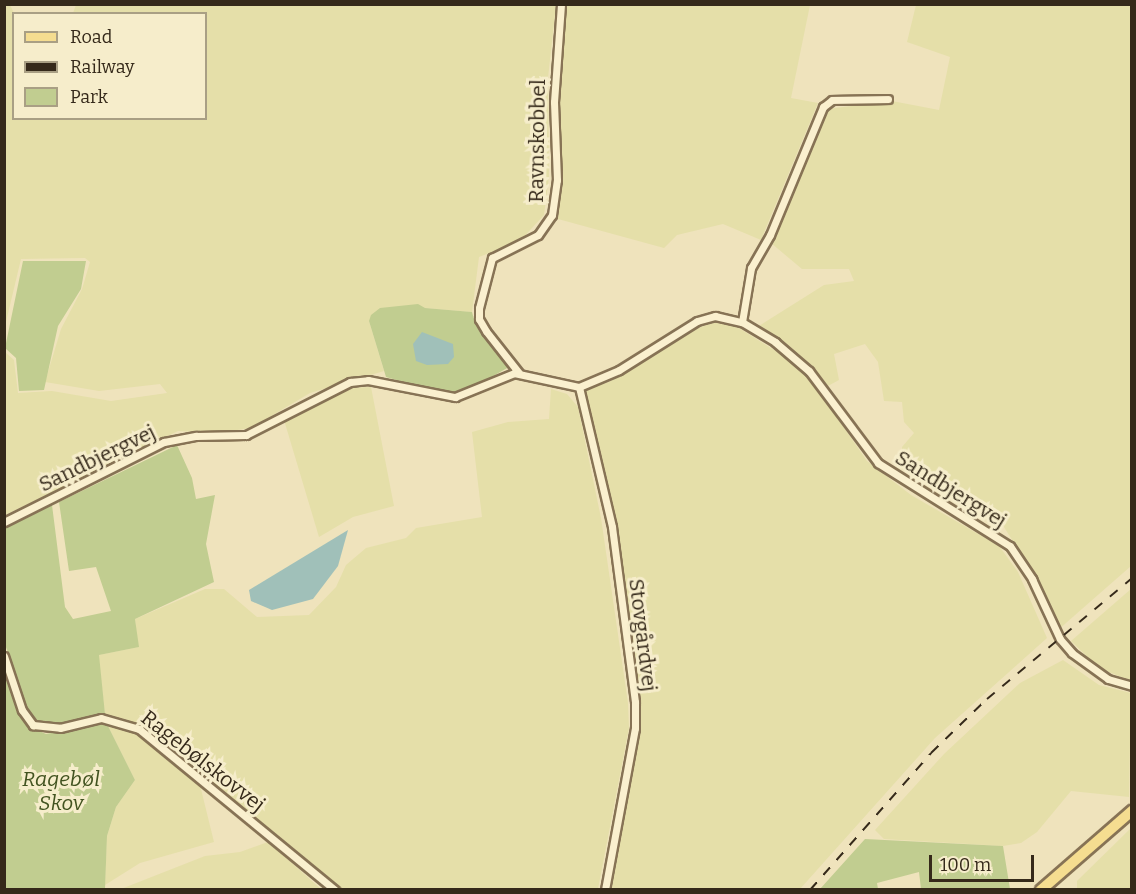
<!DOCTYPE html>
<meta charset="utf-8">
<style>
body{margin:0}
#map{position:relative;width:1136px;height:894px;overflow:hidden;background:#efe3bc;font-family:Bitter,serif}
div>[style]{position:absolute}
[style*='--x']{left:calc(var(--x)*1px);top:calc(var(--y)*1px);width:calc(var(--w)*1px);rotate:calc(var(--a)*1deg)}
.farmland>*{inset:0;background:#e5dfa9}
.green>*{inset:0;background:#c1cd90}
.water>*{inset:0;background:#a0c0b9}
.roads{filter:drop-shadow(2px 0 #877355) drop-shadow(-2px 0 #877355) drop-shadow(0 2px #877355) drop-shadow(0 -2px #877355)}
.minor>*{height:7px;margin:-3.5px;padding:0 3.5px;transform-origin:3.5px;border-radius:3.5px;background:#faf0cf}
.primary>*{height:10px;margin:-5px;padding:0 5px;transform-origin:5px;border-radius:5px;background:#f5dd90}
.rail>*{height:2px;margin-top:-1px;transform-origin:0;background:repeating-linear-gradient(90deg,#35291a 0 10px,transparent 0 20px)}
span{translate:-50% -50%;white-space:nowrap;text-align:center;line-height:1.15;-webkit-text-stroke:6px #f6edcb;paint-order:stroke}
.street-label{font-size:21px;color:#35291a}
.park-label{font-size:21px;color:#425320;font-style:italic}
.frame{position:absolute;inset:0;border:6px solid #35291a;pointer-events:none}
.legend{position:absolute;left:12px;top:12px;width:195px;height:108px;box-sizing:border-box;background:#f6edcb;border:2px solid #a99f84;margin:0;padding:8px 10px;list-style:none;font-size:18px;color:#35291a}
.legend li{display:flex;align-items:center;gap:12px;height:30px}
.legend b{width:30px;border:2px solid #a99f84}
.scale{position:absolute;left:929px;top:855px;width:105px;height:27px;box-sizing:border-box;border:3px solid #35291a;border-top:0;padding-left:8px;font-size:18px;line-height:21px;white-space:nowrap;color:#35291a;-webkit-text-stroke:4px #f6edcb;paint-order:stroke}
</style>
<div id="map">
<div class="farmland">
<div style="clip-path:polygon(5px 5px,10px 5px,14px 13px,14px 118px,206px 118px,206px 14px,73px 13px,76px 5px,556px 5px,548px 78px,549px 177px,544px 215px,520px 241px,479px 257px,472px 312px,425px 308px,369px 321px,384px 371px,310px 393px,251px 428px,217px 433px,178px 431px,5px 515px,5px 352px,14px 360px,18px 393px,52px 391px,111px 401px,167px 393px,160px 384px,99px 391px,45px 382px,61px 329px,82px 289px,90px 262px,85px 258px,21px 259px,5px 326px)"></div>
<div style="clip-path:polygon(565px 5px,810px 5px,791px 98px,818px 103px,761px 240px,723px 224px,677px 235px,664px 248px,558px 219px,559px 105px)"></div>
<div style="clip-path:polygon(916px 5px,1131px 5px,1131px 566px,1058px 630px,1033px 573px,997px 516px,904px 462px,902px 447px,914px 433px,904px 422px,902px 402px,884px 401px,878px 362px,865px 344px,834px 354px,839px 380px,826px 387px,806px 363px,759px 326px,824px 285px,854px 281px,849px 269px,802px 269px,771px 243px,827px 109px,892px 101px,939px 110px,950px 57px,907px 42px)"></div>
<div style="clip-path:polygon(716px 322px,739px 328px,787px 358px,816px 387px,867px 461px,911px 495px,999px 546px,1018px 572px,1047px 638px,935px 738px,800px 889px,609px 889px,641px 707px,614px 532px,585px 390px,609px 382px,698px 328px)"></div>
<div style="clip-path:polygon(371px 387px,394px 506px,353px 517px,319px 537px,284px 420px,348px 388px)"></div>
<div style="clip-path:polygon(551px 389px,567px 394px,578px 407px,601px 518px,628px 703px,629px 728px,598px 889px,341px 889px,152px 733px,127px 720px,105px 714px,98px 655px,138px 647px,135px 619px,205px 589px,224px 589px,257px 617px,309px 615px,336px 587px,346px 565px,366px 548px,406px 538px,416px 528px,482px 517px,472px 432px,508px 422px,549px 419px)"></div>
<div style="clip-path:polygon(1131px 589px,1131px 681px,1099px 668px,1071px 641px)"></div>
<div style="clip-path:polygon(1063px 660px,1099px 685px,1131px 693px,1129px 797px,1071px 791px,1037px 832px,1021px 843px,1003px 846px,884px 839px,875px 830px,944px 754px,1020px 683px)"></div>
<div style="clip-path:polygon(106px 722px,134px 730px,199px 781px,214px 842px,140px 863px,105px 885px,107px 836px,116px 807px,135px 780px)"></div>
<div style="clip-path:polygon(1131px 828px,1131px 889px,1077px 890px,1077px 881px)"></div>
<div style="clip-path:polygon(268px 842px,321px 889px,121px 889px,205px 856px,240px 852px)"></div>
</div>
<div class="green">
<div style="clip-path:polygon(23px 261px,86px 261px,81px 289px,58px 326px,44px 390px,19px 391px,16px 358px,5px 348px)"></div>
<div style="clip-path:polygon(418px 304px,425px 308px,472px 312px,475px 323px,509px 367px,465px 392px,445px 394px,386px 377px,369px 321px,371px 315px,380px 308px)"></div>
<div style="clip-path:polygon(177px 445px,192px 478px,196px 499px,215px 495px,206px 544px,214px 582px,135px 619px,139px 647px,99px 655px,105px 714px,56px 725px,39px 725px,27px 712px,5px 644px,4px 527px,52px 505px,65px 607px,73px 619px,111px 611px,96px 567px,69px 571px,59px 502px)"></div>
<div style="clip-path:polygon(4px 667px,30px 727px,46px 734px,106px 722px,135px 780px,116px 807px,107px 836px,105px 889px,5px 889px)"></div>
<div style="clip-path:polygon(865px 839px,1003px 846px,1010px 889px,921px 889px,919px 872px,877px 883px,878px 889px,820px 889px)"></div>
</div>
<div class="water">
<div style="clip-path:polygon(422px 332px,453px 344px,454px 357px,448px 364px,427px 365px,416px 361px,413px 344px)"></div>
<div style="clip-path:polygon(348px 530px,338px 566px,313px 599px,272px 610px,251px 601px,249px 590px)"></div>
</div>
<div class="roads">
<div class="minor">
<div style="--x:742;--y:322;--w:55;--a:-80.5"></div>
<div style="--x:751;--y:268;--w:38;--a:-60"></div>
<div style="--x:770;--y:235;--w:139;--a:-67.5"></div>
<div style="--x:823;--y:107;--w:11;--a:-38"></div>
<div style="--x:832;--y:100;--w:56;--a:-1"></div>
<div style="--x:519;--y:373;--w:53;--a:-128.2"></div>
<div style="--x:486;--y:331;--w:14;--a:-120"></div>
<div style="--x:479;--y:319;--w:11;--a:-90"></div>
<div style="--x:479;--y:308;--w:52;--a:-75.4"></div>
<div style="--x:492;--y:258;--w:51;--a:-26.6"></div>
<div style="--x:538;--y:235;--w:24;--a:-55"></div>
<div style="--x:552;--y:215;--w:35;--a:-82"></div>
<div style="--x:557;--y:180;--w:78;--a:-92.2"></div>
<div style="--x:554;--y:102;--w:98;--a:-85.9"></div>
<div style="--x:579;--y:387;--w:144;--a:76.7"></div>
<div style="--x:612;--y:527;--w:177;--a:82.5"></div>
<div style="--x:635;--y:702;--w:26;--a:90"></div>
<div style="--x:635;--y:728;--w:165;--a:100.5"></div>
<div style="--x:4;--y:522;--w:179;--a:-26.6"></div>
<div style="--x:164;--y:442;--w:33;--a:-11"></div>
<div style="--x:196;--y:436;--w:50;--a:-1.1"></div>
<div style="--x:246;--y:435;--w:117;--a:-27"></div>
<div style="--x:350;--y:382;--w:18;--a:-6"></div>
<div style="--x:368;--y:380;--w:89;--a:11.1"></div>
<div style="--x:455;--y:397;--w:64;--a:-22.1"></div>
<div style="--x:514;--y:373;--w:66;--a:12.2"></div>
<div style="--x:579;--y:387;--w:43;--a:-23"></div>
<div style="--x:619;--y:370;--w:92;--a:-32.1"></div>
<div style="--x:697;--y:321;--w:19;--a:-16"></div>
<div style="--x:715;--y:316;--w:28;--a:13"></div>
<div style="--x:742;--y:322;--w:39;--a:31"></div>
<div style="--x:775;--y:342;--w:45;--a:40.5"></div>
<div style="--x:809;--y:371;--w:115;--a:53.1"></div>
<div style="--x:878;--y:463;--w:156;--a:32.2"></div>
<div style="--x:1010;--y:546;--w:40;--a:56"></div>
<div style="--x:1032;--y:579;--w:66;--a:65"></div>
<div style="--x:1060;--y:639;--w:18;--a:49"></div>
<div style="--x:1072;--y:653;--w:44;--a:35.8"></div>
<div style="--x:1108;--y:679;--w:25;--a:16"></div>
<div style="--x:4;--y:656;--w:57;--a:71.6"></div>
<div style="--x:22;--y:710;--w:19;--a:54"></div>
<div style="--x:33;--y:725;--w:27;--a:6"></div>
<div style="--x:60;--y:728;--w:42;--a:-13.7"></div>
<div style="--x:101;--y:718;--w:40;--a:16"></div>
<div style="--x:139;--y:729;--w:254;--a:39.4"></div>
</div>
<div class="primary">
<div style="--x:1041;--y:890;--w:121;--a:-41"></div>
</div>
</div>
<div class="rail">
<div style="--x:810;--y:890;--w:183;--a:-48.5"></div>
<div style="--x:931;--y:753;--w:78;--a:-44"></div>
<div style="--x:987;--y:699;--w:189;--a:-39.8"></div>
</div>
<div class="street-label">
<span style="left:537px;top:141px;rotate:-89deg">Ravnskobbel</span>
<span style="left:97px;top:458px;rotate:-26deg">Sandbjergvej</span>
<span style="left:951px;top:489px;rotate:32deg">Sandbjergvej</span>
<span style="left:643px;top:635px;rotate:83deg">Stovgårdvej</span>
<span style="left:203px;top:761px;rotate:38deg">Ragebølskovvej</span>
</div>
<div class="park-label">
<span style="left:61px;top:791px">Ragebøl<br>Skov</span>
</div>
<div class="frame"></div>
<ul class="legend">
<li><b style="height:8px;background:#f5dd90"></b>Road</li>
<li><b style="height:8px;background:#35291a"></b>Railway</li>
<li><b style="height:16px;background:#c1cd90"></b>Park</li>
</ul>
<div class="scale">100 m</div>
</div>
